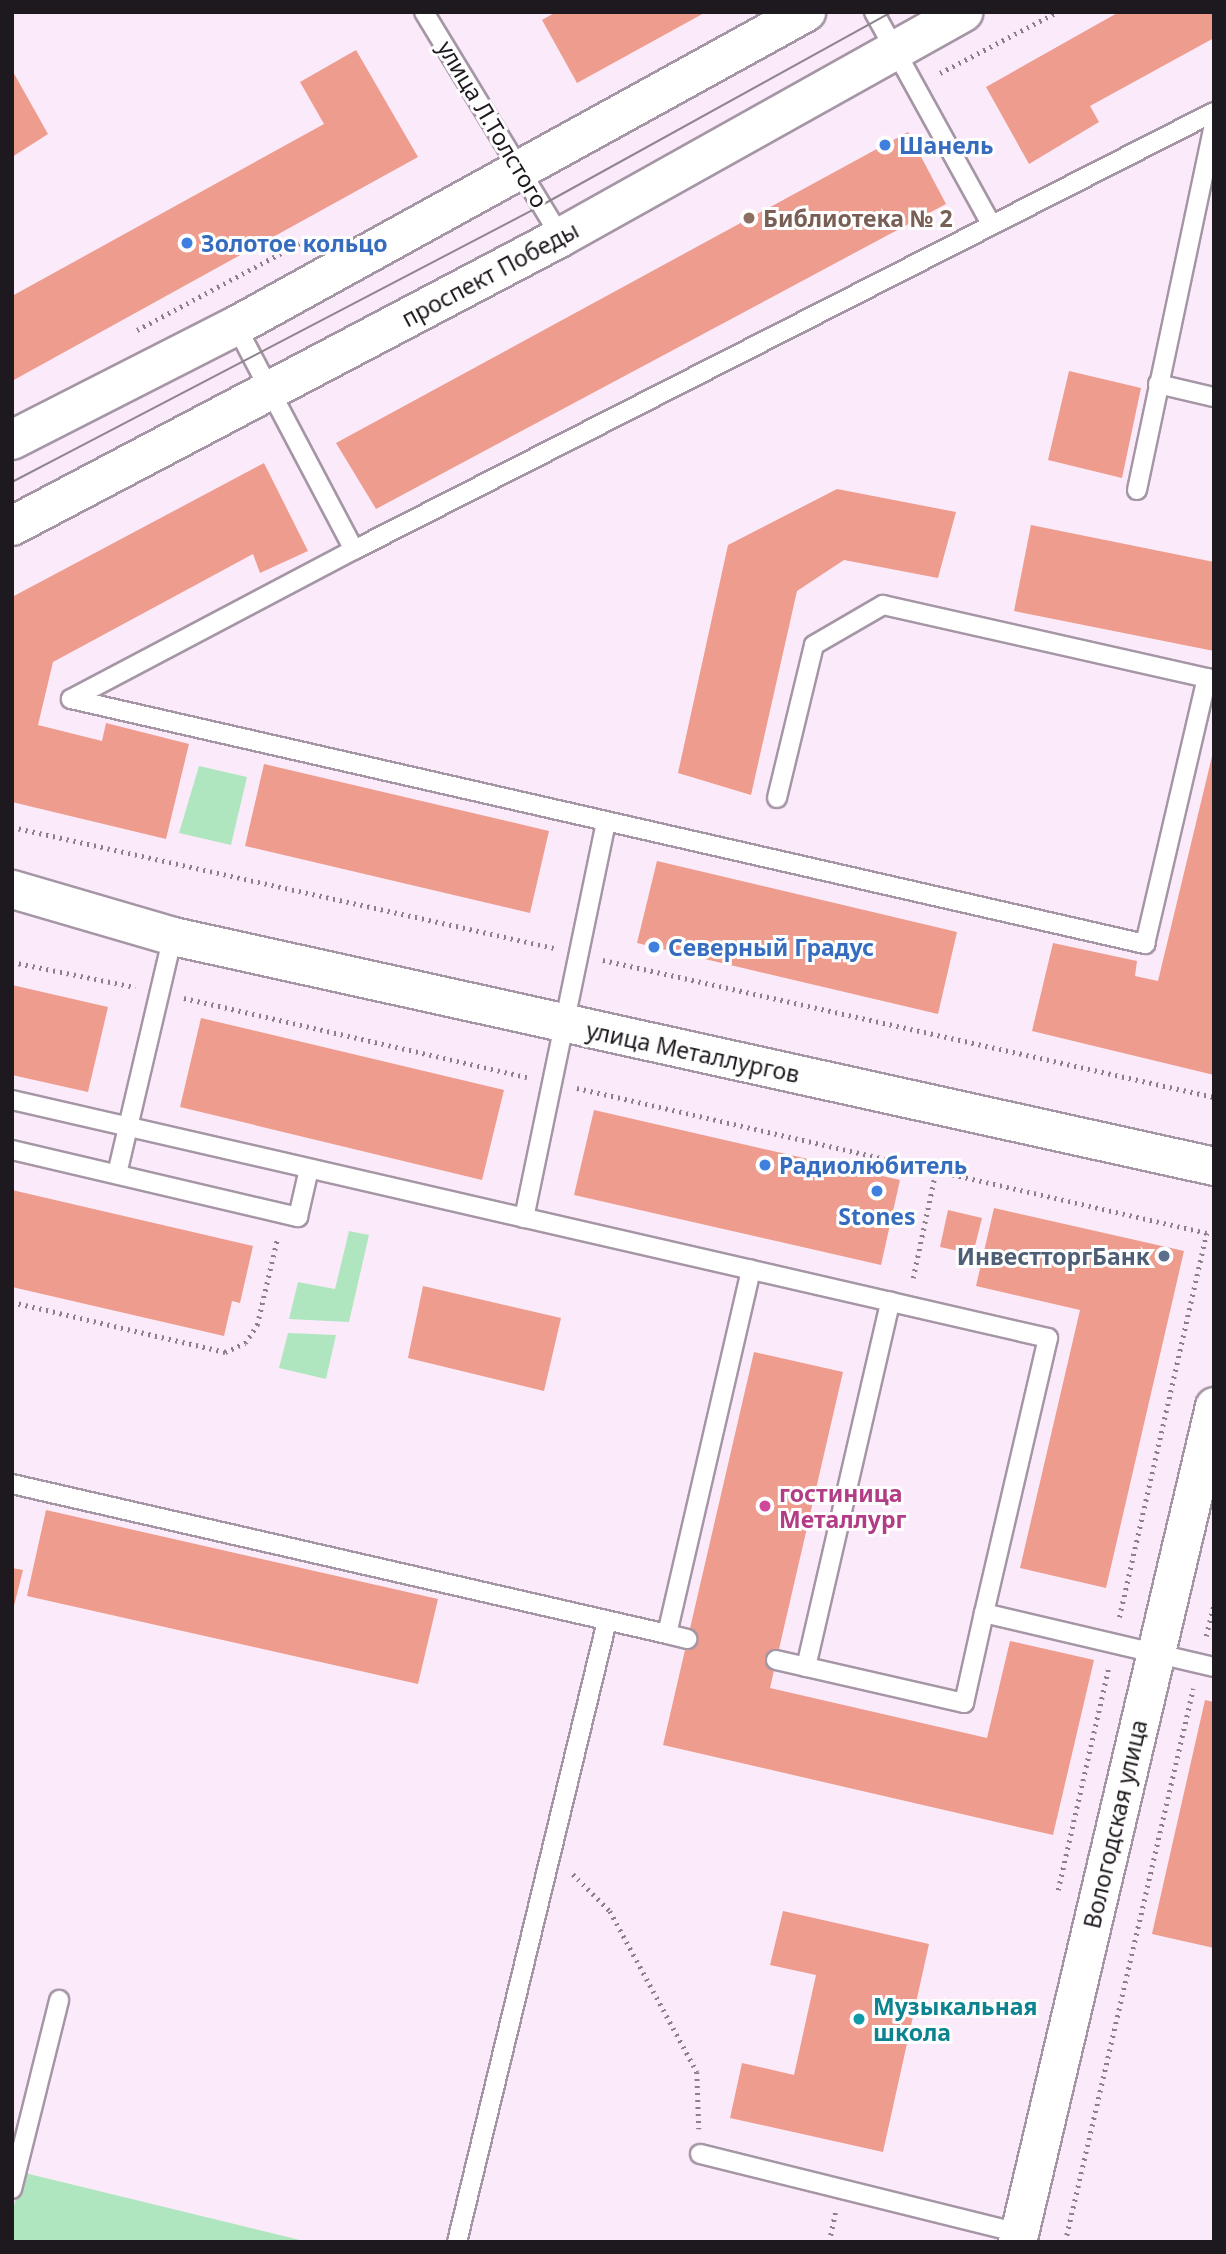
<!DOCTYPE html>
<meta charset="utf-8">
<style>
body{margin:0}
#map{position:relative;width:1226px;height:2254px;overflow:hidden;background:#fbebfa;font-family:"Noto Sans",sans-serif}
div>[style]{position:absolute}
[style*='--x']{left:calc(var(--x)*1px);top:calc(var(--y)*1px);width:calc(var(--w)*1px);rotate:calc(var(--a)*1deg)}
.green>*{inset:0;background:#b0e6bf}
.building>*{inset:0;background:#ee9c8d}
.path>*{height:4.5px;margin-top:-2.25px;transform-origin:0;background:repeating-linear-gradient(90deg,#8a808a 0 2px,transparent 0 7px)}
.roads{filter:drop-shadow(2px 0 #a596a5) drop-shadow(-2px 0 #a596a5) drop-shadow(0 2px #a596a5) drop-shadow(0 -2px #a596a5)}
.lane>*{height:18px;margin:-9px;padding:0 9px;transform-origin:9px;border-radius:9px;background:#fff}
.street>*{height:37px;margin:-18.5px;padding:0 18.5px;transform-origin:18.5px;border-radius:18.5px;background:#fff}
.secondary>*{height:38px;margin:-19px;padding:0 19px;transform-origin:19px;border-radius:19px;background:#fff}
.tram>*{height:2px;margin:-1px;padding:0 1px;transform-origin:1px;border-radius:1px;background:#8f858f}
.dots>*{width:19px;height:19px;translate:-50% -50%;box-sizing:border-box;border:4px solid #fefefe;border-radius:50%}
span{translate:-50% -50%;white-space:nowrap;text-align:center;line-height:1.15;-webkit-text-stroke:6px #fefefe;paint-order:stroke}
.street-label{font-size:23px;color:#1e191e}
.shop-label{font-size:23px;color:#366cbe;font-weight:700}
.left{translate:0 -50%;text-align:left}
.education-label{font-size:23px;color:#785e54;font-weight:700}
.service-label{font-size:23px;color:#4e5e75;font-weight:700}
.right{translate:-100% -50%;text-align:right}
.hotel-label{font-size:23px;color:#b23c85;font-weight:700}
.culture-label{font-size:23px;color:#0d838f;font-weight:700}
.frame{position:absolute;inset:0;border:14px solid #1e191e;pointer-events:none}
</style>
<div id="map">
<div class="green">
<div style="clip-path:polygon(199px 766px,247px 777px,231px 845px,179px 833px)"></div>
<div style="clip-path:polygon(349px 1231px,369px 1235px,349px 1322px,289px 1319px,298px 1282px,335px 1289px)"></div>
<div style="clip-path:polygon(288px 1333px,336px 1335px,326px 1379px,279px 1368px)"></div>
<div style="clip-path:polygon(25px 2173px,308px 2242px,12px 2242px,12px 2211px)"></div>
</div>
<div class="building">
<div style="clip-path:polygon(556px 12px,706px 12px,577px 83px,542px 20px)"></div>
<div style="clip-path:polygon(1119px 12px,1214px 12px,1214px 38px,1090px 106px,1099px 122px,1029px 164px,986px 87px)"></div>
<div style="clip-path:polygon(356px 50px,418px 157px,12px 381px,12px 296px,324px 124px,300px 82px)"></div>
<div style="clip-path:polygon(12px 70px,48px 134px,12px 157px)"></div>
<div style="clip-path:polygon(908px 132px,946px 204px,376px 509px,336px 443px)"></div>
<div style="clip-path:polygon(1069px 371px,1141px 388px,1122px 478px,1048px 460px)"></div>
<div style="clip-path:polygon(264px 463px,308px 551px,260px 573px,253px 554px,53px 662px,38px 725px,102px 741px,106px 723px,189px 744px,166px 839px,12px 802px,12px 597px)"></div>
<div style="clip-path:polygon(837px 489px,956px 512px,938px 578px,844px 560px,797px 591px,751px 795px,678px 773px,728px 545px)"></div>
<div style="clip-path:polygon(1031px 525px,1214px 562px,1214px 651px,1014px 611px)"></div>
<div style="clip-path:polygon(1214px 748px,1214px 1075px,1032px 1031px,1053px 943px,1137px 961px,1135px 976px,1158px 981px)"></div>
<div style="clip-path:polygon(264px 764px,549px 831px,530px 913px,245px 846px)"></div>
<div style="clip-path:polygon(657px 861px,957px 932px,938px 1014px,637px 943px)"></div>
<div style="clip-path:polygon(12px 985px,108px 1007px,88px 1092px,12px 1075px)"></div>
<div style="clip-path:polygon(201px 1018px,504px 1090px,482px 1180px,180px 1107px)"></div>
<div style="clip-path:polygon(594px 1110px,900px 1180px,881px 1265px,574px 1195px)"></div>
<div style="clip-path:polygon(12px 1190px,253px 1246px,240px 1303px,232px 1301px,224px 1336px,12px 1287px)"></div>
<div style="clip-path:polygon(994px 1208px,1184px 1251px,1106px 1588px,1020px 1568px,1080px 1310px,976px 1286px)"></div>
<div style="clip-path:polygon(948px 1210px,982px 1218px,973px 1254px,940px 1247px)"></div>
<div style="clip-path:polygon(423px 1286px,561px 1318px,544px 1391px,408px 1358px)"></div>
<div style="clip-path:polygon(754px 1352px,843px 1372px,770px 1688px,987px 1738px,1010px 1641px,1094px 1660px,1053px 1835px,663px 1745px)"></div>
<div style="clip-path:polygon(46px 1510px,438px 1599px,418px 1684px,27px 1596px)"></div>
<div style="clip-path:polygon(12px 1568px,23px 1570px,13px 1610px,12px 1610px)"></div>
<div style="clip-path:polygon(1205px 1700px,1214px 1702px,1214px 1948px,1152px 1934px)"></div>
<div style="clip-path:polygon(783px 1911px,929px 1944px,883px 2152px,730px 2118px,742px 2063px,794px 2075px,816px 1975px,770px 1965px)"></div>
</div>
<div class="path">
<div style="--x:940;--y:73;--w:132;--a:-27.5"></div>
<div style="--x:137;--y:330;--w:187;--a:-28.1"></div>
<div style="--x:12;--y:827;--w:555;--a:12.58"></div>
<div style="--x:603;--y:960;--w:626;--a:12.64"></div>
<div style="--x:12;--y:962;--w:126;--a:11.5"></div>
<div style="--x:184;--y:998;--w:352;--a:13"></div>
<div style="--x:577;--y:1088;--w:646;--a:12.96"></div>
<div style="--x:1207;--y:1233;--w:394;--a:102.8"></div>
<div style="--x:913;--y:1278;--w:110;--a:-78"></div>
<div style="--x:12;--y:1302;--w:219;--a:13.2"></div>
<div style="--x:225;--y:1352;--w:22;--a:-24"></div>
<div style="--x:245;--y:1343;--w:22;--a:-56"></div>
<div style="--x:257;--y:1325;--w:87;--a:-76.8"></div>
<div style="--x:1206;--y:1636;--w:34;--a:-76"></div>
<div style="--x:573;--y:1874;--w:52;--a:45"></div>
<div style="--x:610;--y:1911;--w:183;--a:61.6"></div>
<div style="--x:697;--y:2072;--w:57;--a:88"></div>
<div style="--x:1058;--y:1890;--w:226;--a:-77.2"></div>
<div style="--x:829;--y:2242;--w:30;--a:-78"></div>
<div style="--x:1065;--y:2242;--w:568;--a:-76.97"></div>
</div>
<div class="roads">
<div class="lane">
<div style="--x:424;--y:12;--w:263;--a:58.7"></div>
<div style="--x:874;--y:12;--w:242;--a:61.1"></div>
<div style="--x:236;--y:326;--w:253;--a:62.2"></div>
<div style="--x:1158;--y:384;--w:57;--a:13.1"></div>
<div style="--x:1137;--y:490;--w:372;--a:-78.1"></div>
<div style="--x:71;--y:699;--w:1102;--a:12.85"></div>
<div style="--x:1145;--y:944;--w:273;--a:-76.9"></div>
<div style="--x:1207;--y:678;--w:7;--a:16"></div>
<div style="--x:71;--y:699;--w:320;--a:-27.8"></div>
<div style="--x:354;--y:550;--w:965;--a:-26.99"></div>
<div style="--x:777;--y:798;--w:157;--a:-76.4"></div>
<div style="--x:814;--y:645;--w:80;--a:-30.1"></div>
<div style="--x:883;--y:605;--w:332;--a:12.7"></div>
<div style="--x:12;--y:1100;--w:1063;--a:12.94"></div>
<div style="--x:1048;--y:1338;--w:282;--a:103.1"></div>
<div style="--x:984;--y:1613;--w:236;--a:13.2"></div>
<div style="--x:12;--y:1150;--w:294;--a:13.2"></div>
<div style="--x:298;--y:1217;--w:49;--a:-77.1"></div>
<div style="--x:117;--y:1174;--w:244;--a:-76.8"></div>
<div style="--x:524;--y:1218;--w:404;--a:-78.3"></div>
<div style="--x:12;--y:1484;--w:672;--a:12.9"></div>
<div style="--x:667;--y:1634;--w:374;--a:-77"></div>
<div style="--x:667;--y:1634;--w:21;--a:14"></div>
<div style="--x:776;--y:1660;--w:193;--a:12.9"></div>
<div style="--x:964;--y:1703;--w:92;--a:-77.5"></div>
<div style="--x:806;--y:1667;--w:375;--a:-77"></div>
<div style="--x:700;--y:2154;--w:329;--a:13.9"></div>
<div style="--x:12;--y:2189;--w:195;--a:-76"></div>
<div style="--x:457;--y:2242;--w:639;--a:-76.42"></div>
</div>
<div class="street">
<div style="--x:12;--y:889;--w:168;--a:16.3"></div>
<div style="--x:173;--y:936;--w:1066;--a:12.46"></div>
<div style="--x:1017;--y:2242;--w:859;--a:-76.74"></div>
</div>
<div class="secondary">
<div style="--x:12;--y:440;--w:251;--a:-27"></div>
<div style="--x:236;--y:326;--w:651;--a:-28.85"></div>
<div style="--x:12;--y:526;--w:620;--a:-27.76"></div>
<div style="--x:561;--y:237;--w:461;--a:-29.2"></div>
</div>
</div>
<div class="tram">
<div style="--x:12;--y:482;--w:598;--a:-27.59"></div>
<div style="--x:542;--y:205;--w:399;--a:-28.9"></div>
</div>
<div class="dots">
<div style="left:885px;top:145px;background:#3f7fe0"></div>
<div style="left:749px;top:218px;background:#8d6e63"></div>
<div style="left:187px;top:243px;background:#3f7fe0"></div>
<div style="left:654px;top:947px;background:#3f7fe0"></div>
<div style="left:765px;top:1165px;background:#3f7fe0"></div>
<div style="left:877px;top:1191px;background:#3f7fe0"></div>
<div style="left:1164px;top:1256px;background:#5c6f8a"></div>
<div style="left:765px;top:1506px;background:#d1479c"></div>
<div style="left:859px;top:2019px;background:#0f9aa8"></div>
</div>
<div class="street-label">
<span style="left:493px;top:124px;rotate:59deg">улица Л.Толстого</span>
<span style="left:490px;top:274px;rotate:-28deg">проспект Победы</span>
<span style="left:693px;top:1052px;rotate:12deg">улица Металлургов</span>
<span style="left:1115px;top:1824px;rotate:-77deg">Вологодская улица</span>
</div>
<div class="shop-label">
<span class="left" style="left:899px;top:145px">Шанель</span>
<span class="left" style="left:201px;top:243px">Золотое кольцо</span>
<span class="left" style="left:668px;top:947px">Северный Градус</span>
<span class="left" style="left:779px;top:1165px">Радиолюбитель</span>
<span style="left:877px;top:1216px">Stones</span>
</div>
<div class="education-label">
<span class="left" style="left:763px;top:218px">Библиотека № 2</span>
</div>
<div class="service-label">
<span class="right" style="left:1150px;top:1256px">ИнвестторгБанк</span>
</div>
<div class="hotel-label">
<span class="left" style="left:779px;top:1506px">гостиница<br>Металлург</span>
</div>
<div class="culture-label">
<span class="left" style="left:873px;top:2019px">Музыкальная<br>школа</span>
</div>
<div class="frame"></div>
</div>
